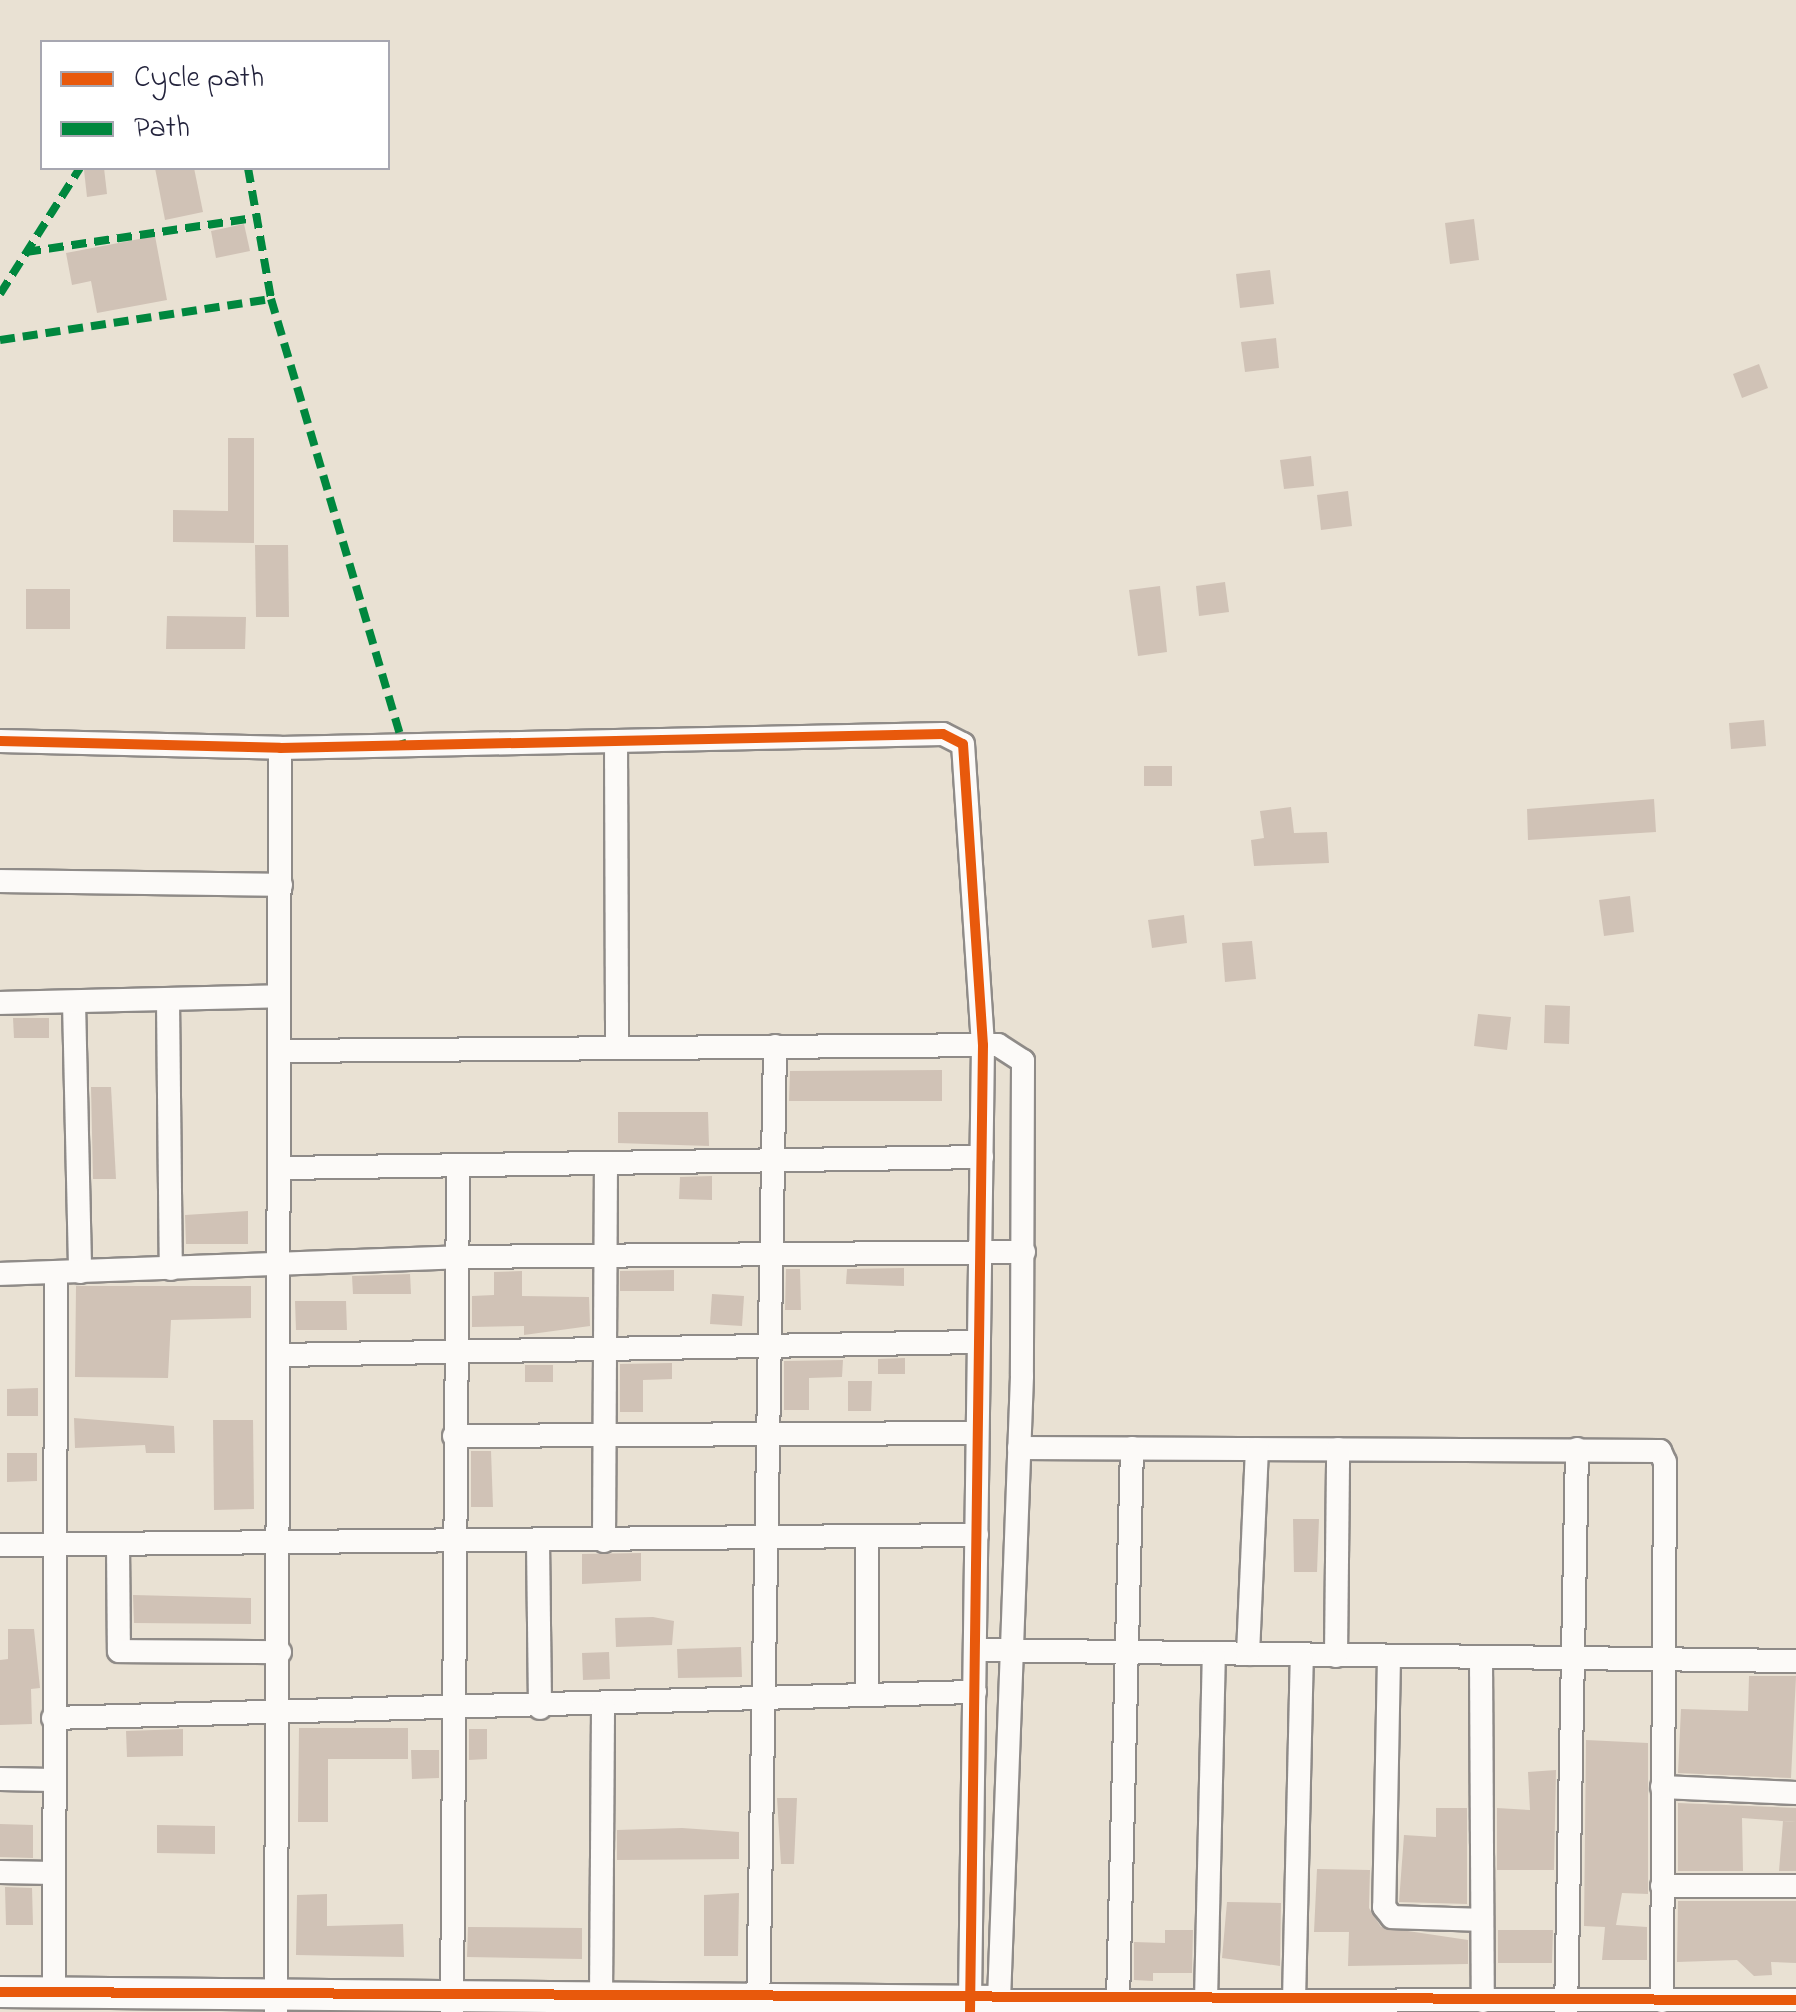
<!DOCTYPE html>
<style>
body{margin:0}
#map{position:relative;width:1796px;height:2012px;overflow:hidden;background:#e9e1d3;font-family:"Indie Flower",sans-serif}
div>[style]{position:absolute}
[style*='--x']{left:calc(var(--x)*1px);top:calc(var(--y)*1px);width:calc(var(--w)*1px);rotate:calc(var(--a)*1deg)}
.building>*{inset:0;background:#d0c2b6}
.roads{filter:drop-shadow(2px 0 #8f8b88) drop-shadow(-2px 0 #8f8b88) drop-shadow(0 2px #8f8b88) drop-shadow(0 -2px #8f8b88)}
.minor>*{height:22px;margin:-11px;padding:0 11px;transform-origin:11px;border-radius:11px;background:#fcfaf8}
.tertiary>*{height:30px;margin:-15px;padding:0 15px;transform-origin:15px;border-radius:15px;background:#fcfaf8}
.quiet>*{height:8px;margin-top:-4px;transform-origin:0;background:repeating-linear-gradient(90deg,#00873e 0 15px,transparent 0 23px)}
.cycleway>*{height:10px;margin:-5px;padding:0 5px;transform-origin:5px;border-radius:5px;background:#e8590c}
span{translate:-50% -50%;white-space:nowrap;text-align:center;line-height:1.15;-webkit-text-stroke:8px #fff;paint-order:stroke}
.legend{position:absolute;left:40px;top:40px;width:350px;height:130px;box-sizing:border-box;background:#fff;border:2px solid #a7a7b1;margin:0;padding:12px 18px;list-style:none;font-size:30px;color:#22223b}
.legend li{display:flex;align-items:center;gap:20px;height:50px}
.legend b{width:50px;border:2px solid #a7a7b1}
</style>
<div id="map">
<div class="building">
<div style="clip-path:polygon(104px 168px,107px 194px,87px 197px,84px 170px)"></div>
<div style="clip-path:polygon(155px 168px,194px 168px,203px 212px,165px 220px)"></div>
<div style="clip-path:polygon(1474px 219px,1479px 260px,1450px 264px,1445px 223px)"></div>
<div style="clip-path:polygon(244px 224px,250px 251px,216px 258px,211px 231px)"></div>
<div style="clip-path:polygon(155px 236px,167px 300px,97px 313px,91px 281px,72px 285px,66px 253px)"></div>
<div style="clip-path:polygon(1270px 270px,1274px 304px,1240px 308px,1236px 274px)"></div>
<div style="clip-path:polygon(1276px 338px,1279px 368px,1245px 372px,1241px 342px)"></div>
<div style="clip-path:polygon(1759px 364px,1768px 388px,1742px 398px,1733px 374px)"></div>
<div style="clip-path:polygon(228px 438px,254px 438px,254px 543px,173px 542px,173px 510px,228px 511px)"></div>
<div style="clip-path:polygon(1311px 456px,1314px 486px,1284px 489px,1280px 460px)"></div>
<div style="clip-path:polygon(1348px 491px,1352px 526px,1321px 530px,1317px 495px)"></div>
<div style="clip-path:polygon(255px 545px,288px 545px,289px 617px,256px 617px)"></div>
<div style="clip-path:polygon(1225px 582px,1229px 612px,1199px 616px,1196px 586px)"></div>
<div style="clip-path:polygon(1160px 586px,1167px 652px,1138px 656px,1129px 590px)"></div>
<div style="clip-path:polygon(26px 589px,70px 589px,70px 629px,26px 629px)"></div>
<div style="clip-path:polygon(167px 616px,246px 617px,245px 649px,166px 649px)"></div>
<div style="clip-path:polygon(1764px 720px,1766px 746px,1731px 749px,1729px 723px)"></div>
<div style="clip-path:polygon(1144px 766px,1172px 766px,1172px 786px,1144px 786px)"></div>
<div style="clip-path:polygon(1654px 799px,1656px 832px,1528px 840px,1527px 809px)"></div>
<div style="clip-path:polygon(1291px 807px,1294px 833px,1327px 832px,1329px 863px,1254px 866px,1251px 840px,1264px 838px,1260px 811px)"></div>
<div style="clip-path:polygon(1630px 896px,1634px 932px,1604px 936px,1599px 900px)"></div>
<div style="clip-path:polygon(1184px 915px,1187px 943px,1152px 948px,1148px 920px)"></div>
<div style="clip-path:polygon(1252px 941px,1256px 979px,1225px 982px,1222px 943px)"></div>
<div style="clip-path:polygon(1545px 1005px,1570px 1006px,1569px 1044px,1544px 1043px)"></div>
<div style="clip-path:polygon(1478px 1014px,1511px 1017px,1507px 1050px,1474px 1046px)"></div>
<div style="clip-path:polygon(13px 1018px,49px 1018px,49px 1038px,14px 1038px)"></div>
<div style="clip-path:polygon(942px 1070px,942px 1101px,789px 1101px,790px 1071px)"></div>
<div style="clip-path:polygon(91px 1087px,111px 1087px,116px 1179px,93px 1179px)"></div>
<div style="clip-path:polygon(618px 1112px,708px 1112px,709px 1146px,618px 1143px)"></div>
<div style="clip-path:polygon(712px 1176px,712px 1200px,679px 1199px,680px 1177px)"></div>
<div style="clip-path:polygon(248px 1211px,248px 1244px,186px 1244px,185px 1215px)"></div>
<div style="clip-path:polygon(904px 1268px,904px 1286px,846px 1284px,847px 1269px)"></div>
<div style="clip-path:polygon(786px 1269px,800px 1269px,801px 1310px,785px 1310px)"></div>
<div style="clip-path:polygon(674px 1270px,674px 1291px,620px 1291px,620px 1271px)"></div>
<div style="clip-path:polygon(522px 1271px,522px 1296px,589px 1297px,590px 1326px,524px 1335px,524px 1326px,472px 1327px,472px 1296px,494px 1295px,494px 1272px)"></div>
<div style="clip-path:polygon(410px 1274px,411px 1294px,353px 1294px,352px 1276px)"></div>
<div style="clip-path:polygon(76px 1286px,251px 1286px,251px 1318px,171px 1320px,168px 1378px,75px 1377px)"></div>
<div style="clip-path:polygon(712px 1294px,744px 1296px,742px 1326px,710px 1324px)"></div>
<div style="clip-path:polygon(295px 1301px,346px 1301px,347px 1330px,296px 1330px)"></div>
<div style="clip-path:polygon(905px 1358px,905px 1374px,878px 1374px,878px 1359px)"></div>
<div style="clip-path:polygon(843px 1360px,842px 1377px,809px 1378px,809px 1410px,784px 1410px,784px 1361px)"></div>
<div style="clip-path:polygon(672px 1363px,672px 1379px,643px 1380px,643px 1412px,620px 1412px,620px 1364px)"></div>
<div style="clip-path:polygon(525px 1365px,553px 1365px,553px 1382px,525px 1382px)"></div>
<div style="clip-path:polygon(848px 1381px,872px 1381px,871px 1411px,848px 1411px)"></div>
<div style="clip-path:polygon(38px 1388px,38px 1416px,7px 1416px,7px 1389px)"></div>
<div style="clip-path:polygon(74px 1418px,174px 1426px,175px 1453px,146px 1453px,145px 1445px,75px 1448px)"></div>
<div style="clip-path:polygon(213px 1420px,253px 1420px,254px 1509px,214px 1510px)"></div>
<div style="clip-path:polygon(471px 1451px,491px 1451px,493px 1507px,471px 1507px)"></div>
<div style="clip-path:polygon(7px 1453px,37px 1453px,37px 1481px,7px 1482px)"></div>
<div style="clip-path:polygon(1293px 1519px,1319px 1519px,1317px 1572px,1294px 1572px)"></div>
<div style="clip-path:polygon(641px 1553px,641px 1581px,582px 1584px,582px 1554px)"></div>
<div style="clip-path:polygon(133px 1595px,251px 1598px,251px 1624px,134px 1623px)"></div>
<div style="clip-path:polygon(653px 1617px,674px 1621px,672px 1645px,616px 1647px,615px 1618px)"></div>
<div style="clip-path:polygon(8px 1629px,34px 1629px,40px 1688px,31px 1689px,32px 1724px,0 1725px,0 1660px,8px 1659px)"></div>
<div style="clip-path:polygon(741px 1647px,742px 1677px,678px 1678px,677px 1649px)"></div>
<div style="clip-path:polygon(609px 1652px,610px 1679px,583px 1680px,582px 1653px)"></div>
<div style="clip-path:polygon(1749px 1676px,1796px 1676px,1791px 1778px,1678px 1773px,1681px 1709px,1748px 1711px)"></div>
<div style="clip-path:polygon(299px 1728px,408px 1728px,408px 1759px,328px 1759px,328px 1822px,298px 1822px)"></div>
<div style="clip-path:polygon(183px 1729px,183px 1756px,127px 1757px,126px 1731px)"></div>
<div style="clip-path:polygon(469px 1729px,487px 1729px,487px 1759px,469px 1760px)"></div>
<div style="clip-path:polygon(1586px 1740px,1648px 1743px,1648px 1894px,1622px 1893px,1616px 1925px,1647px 1927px,1647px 1960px,1602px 1960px,1605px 1927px,1584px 1926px)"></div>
<div style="clip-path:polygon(411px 1750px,439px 1750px,439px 1778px,412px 1779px)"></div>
<div style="clip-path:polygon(1556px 1770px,1554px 1870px,1497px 1870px,1497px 1808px,1530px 1810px,1528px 1772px)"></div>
<div style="clip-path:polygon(777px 1798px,797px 1798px,794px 1864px,781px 1864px)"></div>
<div style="clip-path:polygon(1678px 1803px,1796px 1808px,1796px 1822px,1742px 1818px,1743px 1871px,1678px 1871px)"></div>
<div style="clip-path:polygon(1436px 1808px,1467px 1808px,1467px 1904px,1399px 1902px,1404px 1835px,1436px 1837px)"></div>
<div style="clip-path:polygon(1783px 1821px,1796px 1822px,1796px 1871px,1779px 1871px)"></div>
<div style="clip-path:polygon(0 1824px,33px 1825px,33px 1858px,0 1857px)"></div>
<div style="clip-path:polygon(157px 1825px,215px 1826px,215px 1854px,157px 1853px)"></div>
<div style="clip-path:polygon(682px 1828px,739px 1832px,739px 1859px,617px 1860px,617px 1830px)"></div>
<div style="clip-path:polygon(1317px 1869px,1370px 1870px,1369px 1908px,1381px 1927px,1468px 1940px,1468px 1964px,1348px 1966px,1349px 1932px,1314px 1932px)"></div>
<div style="clip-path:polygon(5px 1887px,32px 1888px,33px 1925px,6px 1925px)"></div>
<div style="clip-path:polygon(739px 1893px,738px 1956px,704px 1956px,704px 1895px)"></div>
<div style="clip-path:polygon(327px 1894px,327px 1926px,403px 1924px,404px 1957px,296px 1955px,297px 1895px)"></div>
<div style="clip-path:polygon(1678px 1901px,1796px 1901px,1796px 1963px,1771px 1962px,1772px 1975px,1754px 1976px,1737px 1960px,1677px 1962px)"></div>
<div style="clip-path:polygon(1227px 1902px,1281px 1903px,1280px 1966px,1222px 1958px)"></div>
<div style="clip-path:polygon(468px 1927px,582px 1928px,582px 1959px,467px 1957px)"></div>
<div style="clip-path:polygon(1165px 1930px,1193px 1930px,1192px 1973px,1153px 1973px,1153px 1981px,1134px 1980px,1134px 1942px,1165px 1943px)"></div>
<div style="clip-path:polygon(1498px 1930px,1553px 1930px,1552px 1963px,1498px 1963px)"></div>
</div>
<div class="roads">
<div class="minor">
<div style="--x:0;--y:741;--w:280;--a:1.4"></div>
<div style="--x:280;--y:748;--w:663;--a:-1.21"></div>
<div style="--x:943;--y:734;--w:22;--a:27"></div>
<div style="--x:963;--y:744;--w:302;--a:86.2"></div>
<div style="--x:983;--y:1045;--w:956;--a:90.78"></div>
<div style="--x:616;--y:741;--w:307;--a:89.8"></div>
<div style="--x:0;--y:881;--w:281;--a:0.8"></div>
<div style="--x:168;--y:1000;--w:269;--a:89.4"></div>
<div style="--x:74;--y:1002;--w:270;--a:88.7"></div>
<div style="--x:0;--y:1003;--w:279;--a:-1.4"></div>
<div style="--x:282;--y:1051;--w:716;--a:-0.48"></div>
<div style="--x:998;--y:1045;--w:30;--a:33"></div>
<div style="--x:1023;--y:1061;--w:315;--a:90.2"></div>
<div style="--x:1022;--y:1376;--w:625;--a:92.11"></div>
<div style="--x:999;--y:2001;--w:797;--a:-0.07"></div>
<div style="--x:283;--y:1168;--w:699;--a:-0.9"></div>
<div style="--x:0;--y:1274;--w:455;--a:-2.1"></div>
<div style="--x:455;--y:1257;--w:569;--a:-0.5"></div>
<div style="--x:281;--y:1355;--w:697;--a:-1.07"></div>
<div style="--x:454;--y:1436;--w:523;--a:-0.33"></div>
<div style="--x:1019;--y:1448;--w:641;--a:0.27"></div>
<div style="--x:1660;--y:1451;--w:12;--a:66"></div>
<div style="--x:1665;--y:1462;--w:539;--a:90.32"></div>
<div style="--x:604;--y:1541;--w:378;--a:-89.7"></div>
<div style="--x:538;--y:1542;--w:166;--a:89.3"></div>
<div style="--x:0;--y:1545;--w:977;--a:-0.59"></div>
<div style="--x:118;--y:1545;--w:106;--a:89.5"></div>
<div style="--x:119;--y:1651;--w:161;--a:0.4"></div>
<div style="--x:975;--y:1650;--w:821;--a:0.77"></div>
<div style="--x:1248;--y:1654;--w:205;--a:-87.5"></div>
<div style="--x:1336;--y:1656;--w:207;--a:-89.4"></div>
<div style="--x:1389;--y:1657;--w:250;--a:91.1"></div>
<div style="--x:1384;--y:1907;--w:13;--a:51"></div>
<div style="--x:1392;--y:1917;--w:90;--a:1.9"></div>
<div style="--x:1481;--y:1658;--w:343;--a:89.7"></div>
<div style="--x:867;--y:1695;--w:158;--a:-90"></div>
<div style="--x:53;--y:1718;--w:922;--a:-1.62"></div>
<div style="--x:0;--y:1779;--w:53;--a:1.1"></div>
<div style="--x:1662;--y:1787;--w:134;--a:2.6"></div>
<div style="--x:0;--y:1872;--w:54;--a:1.1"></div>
<div style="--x:1662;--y:1886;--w:134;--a:0"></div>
<div style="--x:54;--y:1993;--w:720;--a:-89.84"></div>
<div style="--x:601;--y:1998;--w:292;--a:-89.6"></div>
<div style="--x:1118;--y:2001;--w:553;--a:-88.55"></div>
<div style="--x:1206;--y:2001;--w:347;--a:-88.7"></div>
<div style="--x:1294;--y:2001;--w:346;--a:-88.7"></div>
<div style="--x:276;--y:2012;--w:1264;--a:-89.82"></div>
<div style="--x:452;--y:2012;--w:846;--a:-89.59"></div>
<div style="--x:758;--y:2012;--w:966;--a:-88.99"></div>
<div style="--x:1566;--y:2012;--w:563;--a:-88.88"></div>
</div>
<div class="tertiary">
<div style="--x:0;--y:1992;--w:999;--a:0.52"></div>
<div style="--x:999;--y:2001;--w:11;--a:90"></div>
</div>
</div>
<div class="quiet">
<div style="--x:248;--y:168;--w:133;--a:80"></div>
<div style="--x:271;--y:299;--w:465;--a:73.5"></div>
<div style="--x:26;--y:252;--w:237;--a:-8.5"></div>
<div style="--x:0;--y:294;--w:149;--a:-57.6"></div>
<div style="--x:0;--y:340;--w:274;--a:-8.6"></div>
</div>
<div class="cycleway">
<div style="--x:0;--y:741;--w:280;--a:1.4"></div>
<div style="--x:280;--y:748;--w:663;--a:-1.21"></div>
<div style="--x:943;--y:734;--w:22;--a:27"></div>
<div style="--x:963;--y:744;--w:302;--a:86.2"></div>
<div style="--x:983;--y:1045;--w:967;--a:90.77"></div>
<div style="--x:0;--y:1992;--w:1796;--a:0.26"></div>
</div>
<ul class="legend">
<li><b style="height:12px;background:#e8590c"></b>Cycle path</li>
<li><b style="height:12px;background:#00873e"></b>Path</li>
</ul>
</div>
